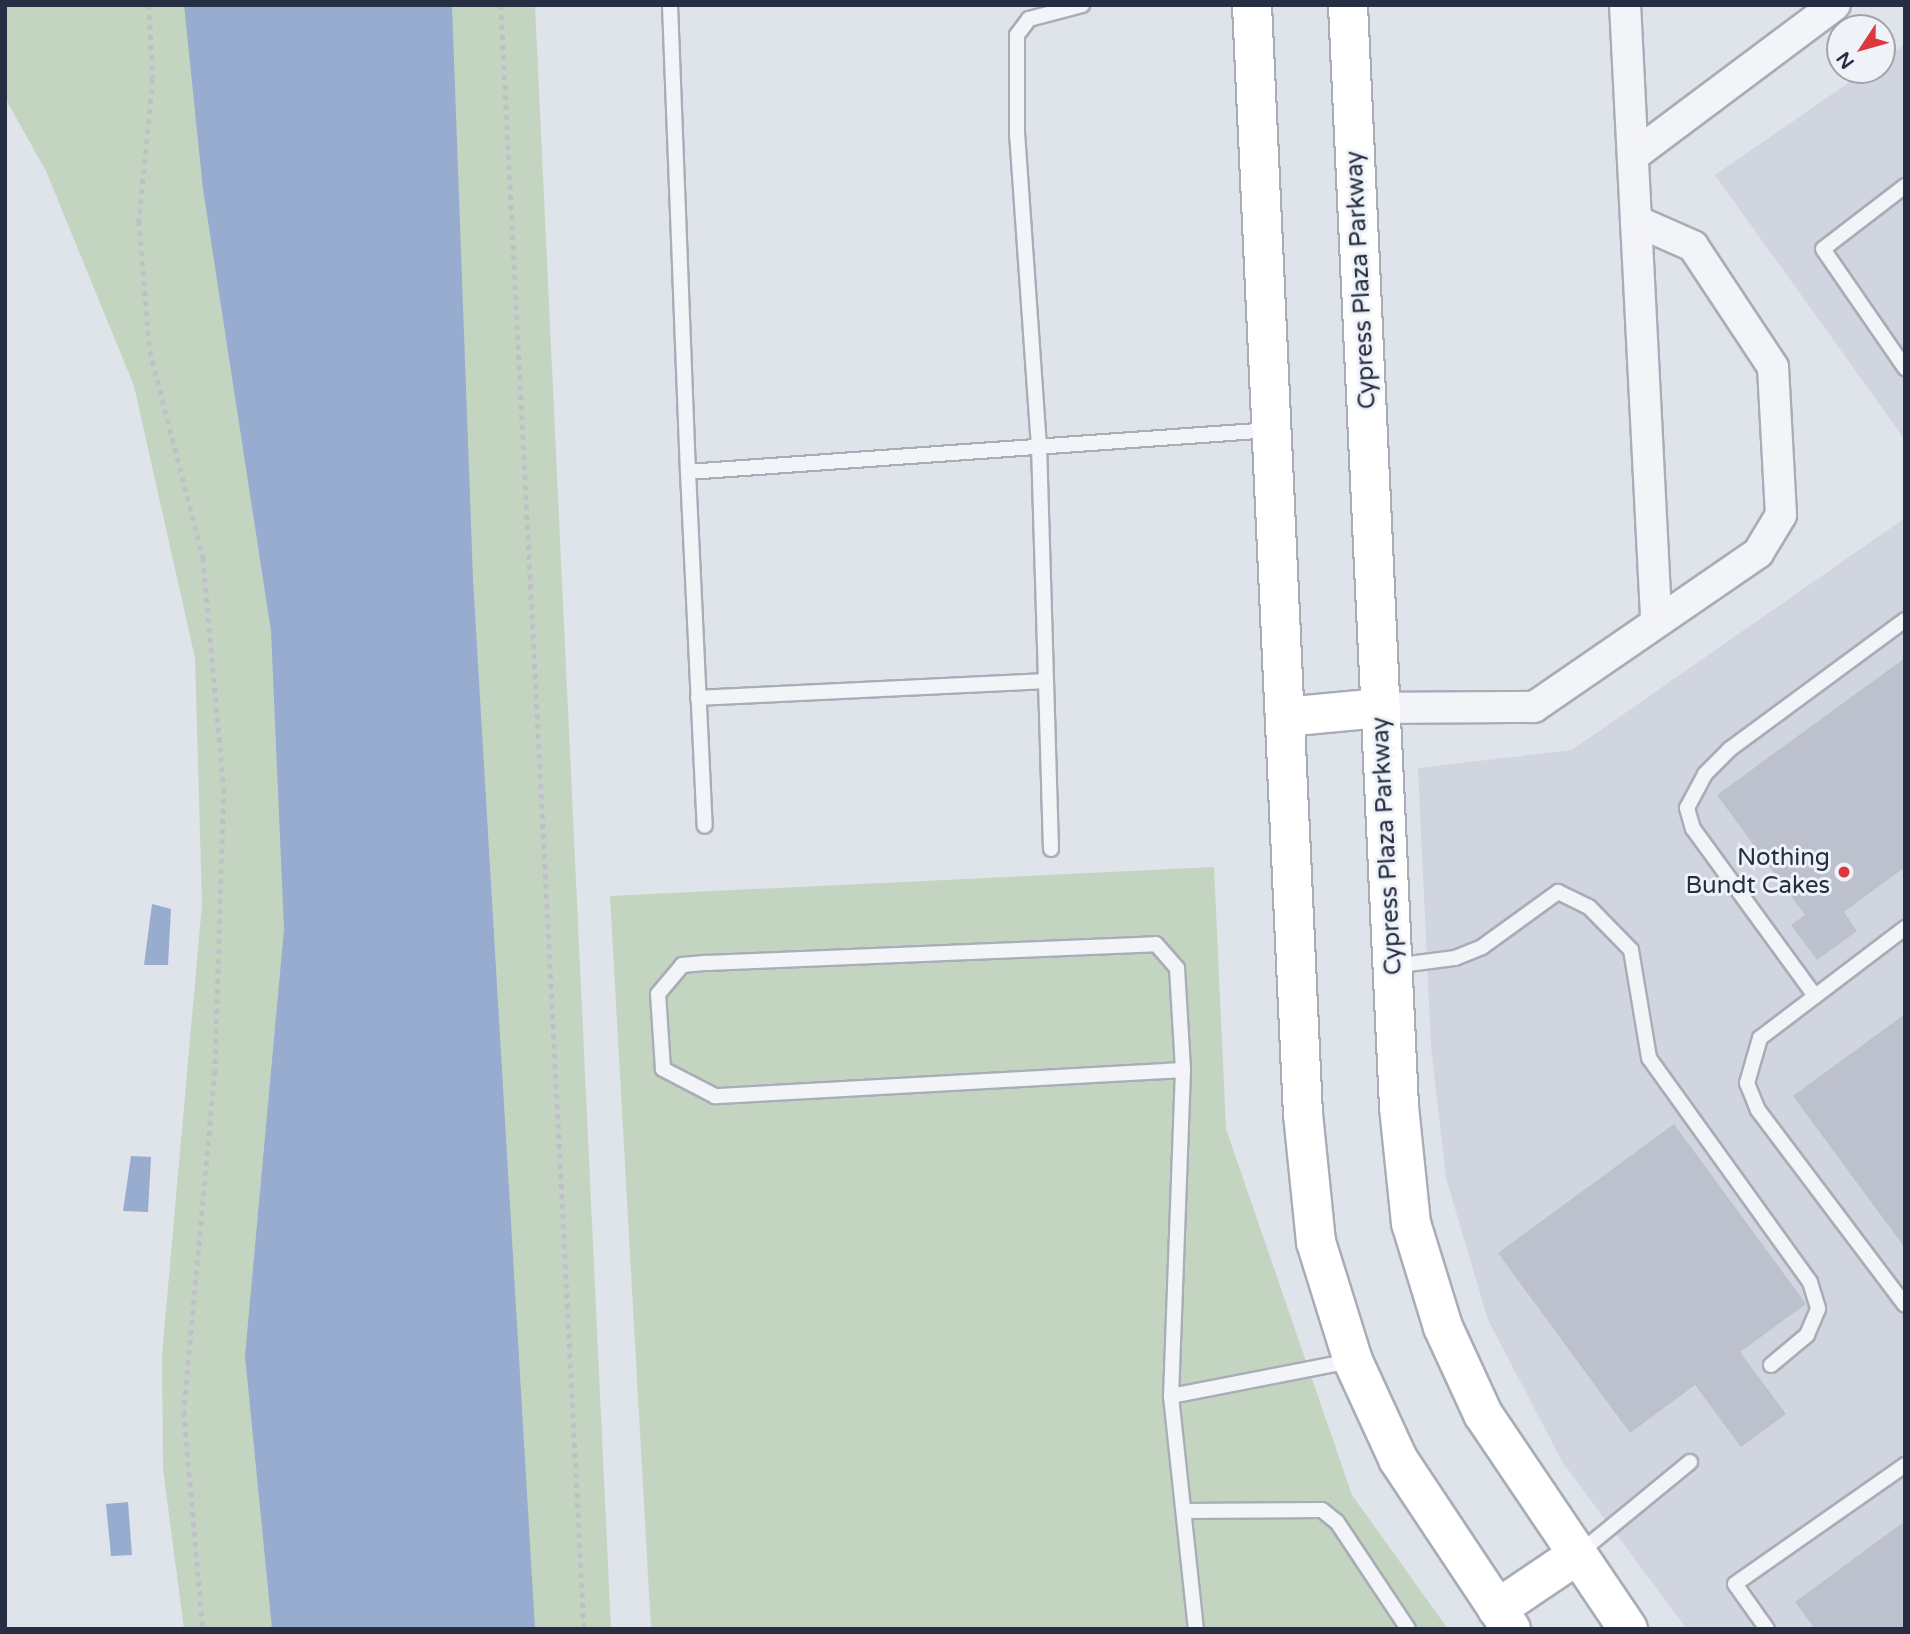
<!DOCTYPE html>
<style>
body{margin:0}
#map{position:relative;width:1910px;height:1634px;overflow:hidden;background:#dfe3ea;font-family:"Varela Round",sans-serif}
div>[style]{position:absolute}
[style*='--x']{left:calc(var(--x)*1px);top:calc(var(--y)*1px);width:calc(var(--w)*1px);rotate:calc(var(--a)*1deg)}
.built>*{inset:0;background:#d1d5df}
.green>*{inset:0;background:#c3d5c0}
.water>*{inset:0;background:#97acce}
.building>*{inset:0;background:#bcc1cd}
.path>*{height:4.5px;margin-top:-2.25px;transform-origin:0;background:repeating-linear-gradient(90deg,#bec1c9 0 5px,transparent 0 10px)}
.roads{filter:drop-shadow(2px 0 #a8adb8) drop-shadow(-2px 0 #a8adb8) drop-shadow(0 2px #a8adb8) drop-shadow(0 -2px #a8adb8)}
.lane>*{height:14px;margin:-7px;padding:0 7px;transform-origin:7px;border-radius:7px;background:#f3f4f8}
.street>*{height:30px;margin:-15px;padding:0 15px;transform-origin:15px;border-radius:15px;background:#f3f4f8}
.secondary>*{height:38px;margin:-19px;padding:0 19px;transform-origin:19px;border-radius:19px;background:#fff}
.dots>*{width:19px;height:19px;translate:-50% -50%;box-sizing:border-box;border:4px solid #eff2f7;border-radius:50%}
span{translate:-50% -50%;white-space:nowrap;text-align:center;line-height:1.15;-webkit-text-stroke:6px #eff2f7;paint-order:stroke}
.street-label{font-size:24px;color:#262e43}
.poi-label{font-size:24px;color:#262e43}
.right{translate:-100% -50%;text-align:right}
.frame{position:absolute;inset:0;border:7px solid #262e43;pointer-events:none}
.north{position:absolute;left:1826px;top:14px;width:70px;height:70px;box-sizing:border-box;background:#eff2f7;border:2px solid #9fa4af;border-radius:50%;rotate:234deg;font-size:19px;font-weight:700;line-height:28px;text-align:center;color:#262e43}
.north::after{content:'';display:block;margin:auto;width:24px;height:32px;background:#db3840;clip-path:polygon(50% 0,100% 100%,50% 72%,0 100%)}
</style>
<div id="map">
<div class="built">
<div style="clip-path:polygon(1905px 44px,1905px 440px,1715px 175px,1867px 70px,1882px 70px,1882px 60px)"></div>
<div style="clip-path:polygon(1905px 518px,1905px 1629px,1687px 1629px,1563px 1463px,1488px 1320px,1446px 1178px,1431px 1047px,1418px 768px,1572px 750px)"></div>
</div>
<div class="green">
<div style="clip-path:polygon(5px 5px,535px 5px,611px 1629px,184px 1629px,163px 1469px,162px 1355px,202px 904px,195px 658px,134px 386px,46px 171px,5px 98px)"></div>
<div style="clip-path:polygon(1214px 867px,1226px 1129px,1352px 1495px,1448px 1629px,651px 1629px,610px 896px)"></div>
</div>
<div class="water">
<div style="clip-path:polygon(184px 5px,452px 5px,473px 579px,535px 1629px,272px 1629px,245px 1356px,284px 929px,271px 631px,203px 189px)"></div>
<div style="clip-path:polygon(152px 904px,171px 909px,168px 965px,144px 965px)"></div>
<div style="clip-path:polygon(131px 1156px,151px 1157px,148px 1212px,123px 1211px)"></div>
<div style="clip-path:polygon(128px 1502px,132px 1555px,111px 1556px,106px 1504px)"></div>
</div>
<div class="building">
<div style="clip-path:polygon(1905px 658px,1905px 867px,1844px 912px,1857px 931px,1817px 960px,1791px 925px,1805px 915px,1717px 795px)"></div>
<div style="clip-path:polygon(1905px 1014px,1905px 1248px,1793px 1096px)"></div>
<div style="clip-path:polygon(1674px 1124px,1806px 1304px,1740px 1352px,1786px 1414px,1741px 1447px,1695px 1385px,1630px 1433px,1498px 1253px)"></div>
<div style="clip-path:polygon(1905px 1521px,1905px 1629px,1815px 1629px,1795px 1602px)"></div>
</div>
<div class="path">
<div style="--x:149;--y:5;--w:74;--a:86.9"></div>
<div style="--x:153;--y:79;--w:143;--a:95.6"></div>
<div style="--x:139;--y:221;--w:130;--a:85.2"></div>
<div style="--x:150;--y:351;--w:214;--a:75.6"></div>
<div style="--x:203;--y:558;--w:232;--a:84.8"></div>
<div style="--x:224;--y:789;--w:282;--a:91.8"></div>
<div style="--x:215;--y:1071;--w:342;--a:95.2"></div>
<div style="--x:184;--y:1412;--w:218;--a:85"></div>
<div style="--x:501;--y:5;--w:1626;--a:87.07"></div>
</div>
<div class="roads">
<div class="lane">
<div style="--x:670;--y:5;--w:467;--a:87.8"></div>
<div style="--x:688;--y:472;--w:585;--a:-4.12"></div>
<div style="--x:1905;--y:186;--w:103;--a:142.5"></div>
<div style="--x:1823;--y:249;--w:145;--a:55.4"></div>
<div style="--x:688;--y:472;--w:354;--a:87.3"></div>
<div style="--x:698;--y:698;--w:348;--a:-2.8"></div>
<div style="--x:1051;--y:849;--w:402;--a:-91.7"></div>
<div style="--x:1039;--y:447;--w:312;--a:-94"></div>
<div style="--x:1017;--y:136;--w:101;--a:-90"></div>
<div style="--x:1017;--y:35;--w:20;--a:-53"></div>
<div style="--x:1029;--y:19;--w:55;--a:-14.8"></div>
<div style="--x:1905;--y:928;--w:182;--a:142.8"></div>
<div style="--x:1760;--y:1038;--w:47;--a:106.1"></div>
<div style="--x:1747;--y:1083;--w:29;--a:68"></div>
<div style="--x:1758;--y:1110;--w:244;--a:53"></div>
<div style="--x:1393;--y:966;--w:63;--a:-7.4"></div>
<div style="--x:1455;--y:958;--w:29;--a:-22"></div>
<div style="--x:1482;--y:947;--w:94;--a:-35.9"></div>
<div style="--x:1558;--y:892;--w:34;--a:26"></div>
<div style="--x:1589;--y:907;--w:60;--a:45.7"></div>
<div style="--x:1631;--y:950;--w:109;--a:80.5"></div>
<div style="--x:1649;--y:1058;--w:276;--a:54.3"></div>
<div style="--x:1810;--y:1282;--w:28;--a:73"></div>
<div style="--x:1818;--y:1309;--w:28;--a:113"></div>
<div style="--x:1807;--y:1335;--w:47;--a:140.2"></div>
<div style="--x:1815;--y:996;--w:207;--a:-126.1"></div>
<div style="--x:1693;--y:829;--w:22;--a:-106"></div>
<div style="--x:1687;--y:808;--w:38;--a:-62"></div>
<div style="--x:1705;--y:774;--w:35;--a:-45"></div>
<div style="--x:1730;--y:749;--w:217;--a:-36.4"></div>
<div style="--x:1183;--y:1070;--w:469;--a:176.8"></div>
<div style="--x:715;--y:1096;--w:59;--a:-152.6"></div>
<div style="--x:663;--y:1069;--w:75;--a:-93.8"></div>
<div style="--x:658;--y:994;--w:38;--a:-50"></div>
<div style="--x:682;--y:965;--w:25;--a:-5"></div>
<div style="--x:707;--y:963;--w:449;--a:-2.4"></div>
<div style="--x:1156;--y:944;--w:32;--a:49"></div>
<div style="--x:1177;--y:968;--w:102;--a:86.6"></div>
<div style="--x:1183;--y:1070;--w:326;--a:92.1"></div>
<div style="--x:1171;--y:1396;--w:234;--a:83.9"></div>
<div style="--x:1171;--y:1396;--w:183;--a:-11"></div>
<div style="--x:1185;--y:1511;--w:137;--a:-0.4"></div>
<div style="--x:1322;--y:1510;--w:19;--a:39"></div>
<div style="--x:1337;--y:1522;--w:128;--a:56.4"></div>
<div style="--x:1578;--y:1554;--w:145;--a:-39.4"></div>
<div style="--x:1767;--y:1629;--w:55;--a:-125.4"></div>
<div style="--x:1735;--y:1584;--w:208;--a:-35"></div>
</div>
<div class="street">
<div style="--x:1637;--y:153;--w:247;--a:-36.8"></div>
<div style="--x:1636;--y:221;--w:399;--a:87.1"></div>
<div style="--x:1381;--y:708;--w:153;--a:-0.4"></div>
<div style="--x:1534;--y:707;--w:272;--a:-34.5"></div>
<div style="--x:1758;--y:553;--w:44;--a:-58.8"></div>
<div style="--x:1781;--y:515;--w:148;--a:-93.1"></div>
<div style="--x:1773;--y:367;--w:145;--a:-123.5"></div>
<div style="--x:1693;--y:246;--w:62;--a:-156.3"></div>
<div style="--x:1636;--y:221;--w:216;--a:-92.9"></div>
</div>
<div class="secondary">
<div style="--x:1252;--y:5;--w:1110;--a:87.37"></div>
<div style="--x:1303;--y:1114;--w:129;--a:84.2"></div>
<div style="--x:1316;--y:1242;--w:125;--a:72.7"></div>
<div style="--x:1353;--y:1361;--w:108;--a:65.3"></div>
<div style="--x:1398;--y:1459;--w:204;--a:56.4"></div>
<div style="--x:1348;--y:5;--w:1103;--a:87.35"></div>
<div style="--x:1399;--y:1107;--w:117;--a:84.1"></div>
<div style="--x:1411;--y:1223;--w:109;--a:72.9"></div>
<div style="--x:1443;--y:1327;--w:96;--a:65.3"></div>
<div style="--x:1483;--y:1414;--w:259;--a:56"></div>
<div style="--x:1285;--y:717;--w:96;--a:-5.4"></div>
<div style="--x:1497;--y:1609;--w:93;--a:-34"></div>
</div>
</div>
<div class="dots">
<div style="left:1844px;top:872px;background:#db3840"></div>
</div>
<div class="street-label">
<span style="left:1361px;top:280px;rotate:-93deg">Cypress Plaza Parkway</span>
<span style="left:1387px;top:846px;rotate:-93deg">Cypress Plaza Parkway</span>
</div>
<div class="poi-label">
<span class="right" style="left:1830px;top:872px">Nothing<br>Bundt Cakes</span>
</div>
<div class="frame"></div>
<div class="north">N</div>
</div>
